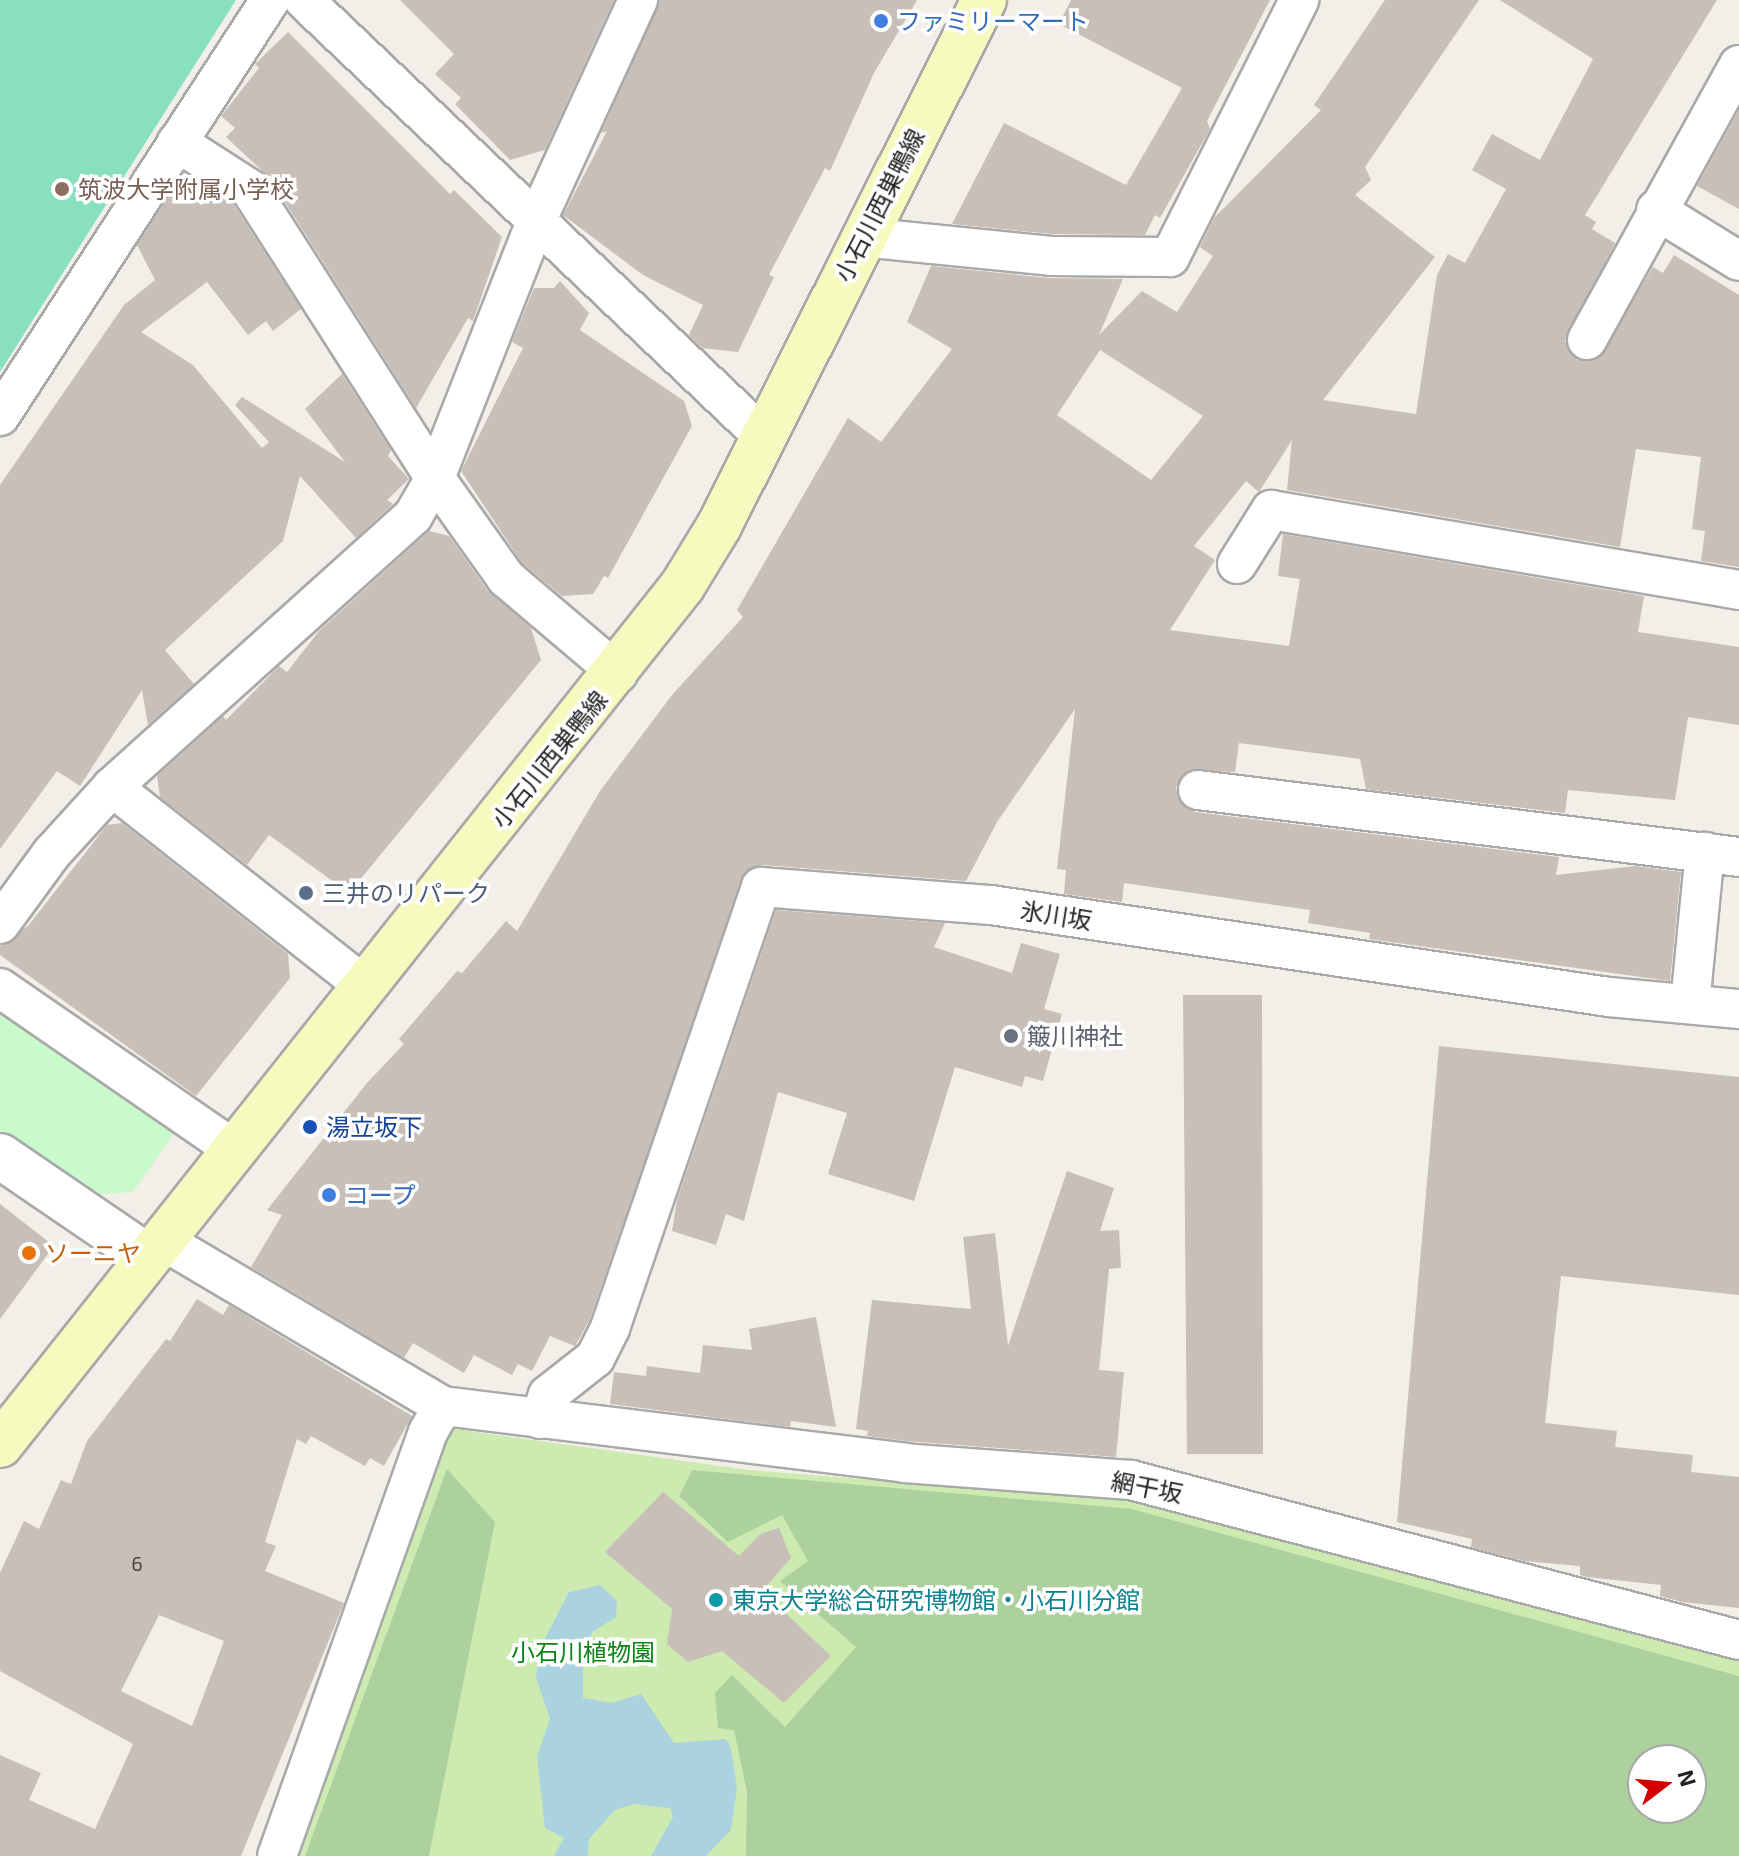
<!DOCTYPE html>
<meta charset="utf-8">
<style>
body{margin:0}
#map{position:relative;width:1739px;height:1856px;overflow:hidden;background:#f2efe9;font-family:"Exo 2","Noto Sans JP",sans-serif}
div>[style]{position:absolute}
[style*='--x']{left:calc(var(--x)*1px);top:calc(var(--y)*1px);width:calc(var(--w)*1px);rotate:calc(var(--a)*1deg)}
.grass>*{inset:0;background:#cdebb0}
.forest>*{inset:0;background:#add19e}
.park>*{inset:0;background:#c8facc}
.pitch>*{inset:0;background:#88e0be}
.water>*{inset:0;background:#aad3df}
.building>*{inset:0;background:#c7bfb8}
.roads{filter:drop-shadow(2px 0 #a9a9a9) drop-shadow(-2px 0 #a9a9a9) drop-shadow(0 2px #a9a9a9) drop-shadow(0 -2px #a9a9a9)}
.minor>*{height:38px;margin:-19px;padding:0 19px;transform-origin:19px;border-radius:19px;background:#fff}
.tertiary>*{height:44px;margin:-22px;padding:0 22px;transform-origin:22px;border-radius:22px;background:#fff}
.secondary>*{height:44px;margin:-22px;padding:0 22px;transform-origin:22px;border-radius:22px;background:#f7fabf}
.dots>*{width:22px;height:22px;translate:-50% -50%;box-sizing:border-box;border:4px solid #fff;border-radius:50%}
span{translate:-50% -50%;white-space:nowrap;text-align:center;line-height:1.15;-webkit-text-stroke:7px #fff;paint-order:stroke}
.number-label{font-size:20px;color:#4b4948}
.number-label span{-webkit-text-stroke-width:0}
.shop-label{font-size:24px;color:#366cbe}
.left{translate:0 -50%;text-align:left}
.education-label{font-size:24px;color:#785e54}
.street-label{font-size:24px;color:#222}
.service-label{font-size:24px;color:#4e5e75}
.worship-label{font-size:24px;color:#5b616d}
.transit-label{font-size:24px;color:#164399}
.food-label{font-size:24px;color:#c56008}
.culture-label{font-size:24px;color:#0d838f}
.park-label{font-size:24px;color:#0c8416}
.north{position:absolute;left:1627px;top:1744px;width:80px;height:80px;box-sizing:border-box;background:#fff;border:2px solid #a7a7a7;border-radius:50%;rotate:74deg;font-size:22px;font-weight:700;line-height:32px;text-align:center;color:#222}
.north::after{content:'';display:block;margin:auto;width:28px;height:36px;background:#d40000;clip-path:polygon(50% 0,100% 100%,50% 72%,0 100%)}
</style>
<div id="map">
<div class="grass">
<div style="clip-path:polygon(evenodd,447px 1428px,749px 1470px,1138px 1501px,1494px 1585px,1739px 1660px,1739px 1856px,294px 1856px,447px 1428px,1643px 1760px,1691px 1760px,1691px 1808px,1643px 1808px,1643px 1760px)"></div>
</div>
<div class="forest">
<div style="clip-path:polygon(447px 1469px,495px 1522px,429px 1856px,305px 1856px)"></div>
<div style="clip-path:polygon(evenodd,692px 1470px,1132px 1509px,1739px 1676px,1739px 1856px,746px 1856px,747px 1792px,734px 1730px,718px 1728px,715px 1693px,732px 1675px,785px 1727px,856px 1647px,780px 1581px,808px 1561px,782px 1515px,728px 1542px,679px 1496px,692px 1470px,1691px 1760px,1691px 1808px,1643px 1808px,1643px 1760px,1691px 1760px)"></div>
</div>
<div class="park">
<div style="clip-path:polygon(0 1000px,179px 1126px,133px 1192px,91px 1195px,0 1133px)"></div>
</div>
<div class="pitch">
<div style="clip-path:polygon(0 0,236px 0,0 372px)"></div>
</div>
<div class="water">
<div style="clip-path:polygon(600px 1585px,617px 1601px,616px 1617px,592px 1632px,583px 1666px,583px 1698px,612px 1703px,641px 1694px,674px 1743px,726px 1739px,731px 1748px,737px 1788px,731px 1830px,706px 1856px,651px 1856px,673px 1817px,670px 1808px,634px 1804px,615px 1810px,589px 1839px,588px 1856px,554px 1856px,564px 1838px,545px 1828px,537px 1756px,550px 1719px,536px 1678px,539px 1650px,569px 1592px)"></div>
</div>
<div class="building">
<div style="clip-path:polygon(400px 0,614px 0,545px 150px,510px 160px,455px 104px,461px 98px,435px 74px,454px 54px)"></div>
<div style="clip-path:polygon(660px 0,917px 0,874px 73px,830px 171px,825px 168px,769px 275px,774px 277px,738px 352px,702px 348px,689px 335px,703px 305px,643px 275px,563px 215px,607px 131px,601px 133px)"></div>
<div style="clip-path:polygon(1071px 0,1270px 0,1207px 121px,1210px 129px,1160px 218px,1155px 215px,1145px 235px,1052px 234px,952px 224px,1004px 123px,1126px 185px,1182px 88px,1059px 24px)"></div>
<div style="clip-path:polygon(evenodd,1385px 0,1479px 0,1365px 167px,1371px 180px,1355px 195px,1435px 257px,1323px 400px,1416px 414px,1437px 275px,1448px 254px,1465px 263px,1506px 189px,1472px 170px,1492px 134px,1540px 160px,1593px 59px,1500px 0,1717px 0,1585px 215px,1596px 222px,1592px 229px,1615px 243px,1565px 341px,1577px 360px,1599px 358px,1653px 267px,1663px 273px,1674px 255px,1739px 295px,1739px 567px,1701px 561px,1705px 531px,1692px 529px,1701px 457px,1636px 449px,1620px 547px,1287px 490px,1292px 440px,1259px 492px,1246px 481px,1194px 546px,1215px 560px,1170px 630px,1289px 646px,1300px 579px,1278px 576px,1283px 534px,1644px 596px,1638px 632px,1739px 647px,1739px 725px,1688px 717px,1675px 800px,1568px 790px,1565px 813px,1366px 789px,1360px 759px,1239px 743px,1235px 772px,1189px 770px,1176px 787px,1178px 798px,1195px 812px,1559px 857px,1556px 875px,1635px 866px,1681px 872px,1670px 981px,1369px 939px,1370px 933px,1308px 923px,1310px 910px,1124px 883px,1122px 902px,1064px 894px,1066px 870px,1057px 869px,1075px 709px,997px 822px,966px 881px,763px 865px,745px 872px,590px 1319px,575px 1346px,550px 1336px,532px 1371px,518px 1364px,512px 1375px,474px 1355px,464px 1373px,413px 1343px,404px 1358px,251px 1267px,282px 1215px,267px 1210px,367px 1083px,404px 1044px,399px 1039px,457px 971px,462px 973px,506px 921px,517px 931px,600px 791px,672px 695px,743px 617px,737px 610px,848px 418px,881px 442px,952px 349px,907px 322px,931px 266px,1049px 278px,1123px 279px,1099px 335px,1142px 291px,1177px 312px,1213px 256px,1200px 247px,1214px 218px,1321px 110px,1314px 105px,1385px 0,1100px 350px,1203px 416px,1151px 480px,1057px 415px,1100px 350px)"></div>
<div style="clip-path:polygon(288px 32px,450px 194px,454px 190px,502px 237px,473px 321px,468px 318px,416px 408px,269px 177px,226px 137px,235px 128px,221px 116px,259px 68px,255px 64px)"></div>
<div style="clip-path:polygon(1739px 110px,1739px 209px,1697px 186px)"></div>
<div style="clip-path:polygon(197px 181px,234px 205px,301px 309px,273px 331px,266px 321px,248px 335px,207px 282px,141px 332px,193px 365px,262px 448px,269px 442px,235px 405px,242px 397px,345px 462px,305px 409px,342px 374px,391px 450px,388px 456px,409px 479px,387px 500px,393px 504px,356px 538px,300px 476px,283px 541px,165px 650px,194px 684px,148px 725px,142px 690px,80px 786px,57px 771px,0 849px,0 485px,124px 305px,155px 280px,137px 245px,174px 188px)"></div>
<div style="clip-path:polygon(560px 281px,589px 313px,580px 330px,684px 401px,692px 426px,608px 578px,604px 576px,593px 594px,562px 596px,522px 563px,461px 471px,523px 348px,512px 342px,534px 288px,554px 288px)"></div>
<div style="clip-path:polygon(429px 531px,449px 536px,488px 591px,531px 628px,541px 660px,349px 893px,269px 835px,247px 865px,160px 797px,157px 776px,223px 716px,226px 720px,279px 666px,287px 672px,319px 631px)"></div>
<div style="clip-path:polygon(122px 823px,288px 954px,290px 978px,196px 1096px,0 955px,0 946px,28px 926px,107px 825px)"></div>
<div style="clip-path:polygon(776px 910px,945px 923px,934px 947px,1012px 973px,1021px 943px,1060px 954px,1044px 1009px,1062px 1014px,1043px 1081px,1025px 1076px,1022px 1087px,955px 1067px,914px 1201px,828px 1174px,847px 1113px,778px 1092px,744px 1221px,726px 1214px,716px 1245px,672px 1231px,677px 1200px)"></div>
<div style="clip-path:polygon(1183px 995px,1262px 995px,1263px 1454px,1187px 1454px)"></div>
<div style="clip-path:polygon(1439px 1046px,1739px 1077px,1739px 1295px,1561px 1276px,1545px 1423px,1617px 1431px,1615px 1447px,1693px 1455px,1691px 1472px,1739px 1477px,1739px 1608px,1682px 1602px,1660px 1596px,1661px 1585px,1587px 1577px,1580px 1575px,1580px 1566px,1524px 1561px,1471px 1547px,1472px 1539px,1397px 1522px)"></div>
<div style="clip-path:polygon(1067px 1171px,1114px 1188px,1100px 1231px,1119px 1230px,1121px 1268px,1109px 1269px,1099px 1370px,1124px 1372px,1116px 1457px,906px 1441px,867px 1436px,868px 1431px,856px 1429px,872px 1300px,971px 1309px,963px 1237px,995px 1233px,1008px 1346px)"></div>
<div style="clip-path:polygon(0 1204px,54px 1246px,0 1319px)"></div>
<div style="clip-path:polygon(evenodd,197px 1299px,223px 1315px,229px 1305px,412px 1416px,384px 1466px,370px 1458px,365px 1466px,311px 1436px,306px 1444px,297px 1439px,265px 1542px,276px 1546px,265px 1571px,344px 1603px,241px 1856px,0 1856px,0 1755px,41px 1773px,29px 1800px,95px 1829px,133px 1744px,0 1671px,0 1573px,24px 1521px,39px 1529px,61px 1480px,71px 1484px,87px 1441px,166px 1339px,170px 1341px,197px 1299px,159px 1615px,224px 1641px,192px 1726px,121px 1691px,159px 1615px)"></div>
<div style="clip-path:polygon(816px 1317px,836px 1427px,791px 1421px,790px 1427px,610px 1404px,614px 1372px,646px 1376px,647px 1366px,700px 1373px,703px 1345px,752px 1350px,749px 1329px)"></div>
<div style="clip-path:polygon(663px 1492px,739px 1556px,760px 1534px,779px 1528px,791px 1558px,762px 1591px,831px 1656px,784px 1703px,722px 1651px,688px 1662px,667px 1644px,672px 1609px,605px 1552px)"></div>
</div>
<div class="roads">
<div class="minor">
<div style="--x:304;--y:0;--w:633;--a:43.53"></div>
<div style="--x:177;--y:142;--w:87;--a:32.8"></div>
<div style="--x:250;--y:189;--w:343;--a:57.4"></div>
<div style="--x:435;--y:478;--w:123;--a:54.6"></div>
<div style="--x:506;--y:578;--w:147;--a:40.3"></div>
<div style="--x:1656;--y:210;--w:97;--a:31.6"></div>
<div style="--x:862;--y:237;--w:190;--a:5.7"></div>
<div style="--x:1051;--y:256;--w:119;--a:0.5"></div>
<div style="--x:1170;--y:257;--w:288;--a:-63.3"></div>
<div style="--x:1587;--y:340;--w:314;--a:-61.1"></div>
<div style="--x:0;--y:416;--w:496;--a:-57"></div>
<div style="--x:1237;--y:564;--w:64;--a:-57.8"></div>
<div style="--x:1271;--y:510;--w:475;--a:9.7"></div>
<div style="--x:112;--y:787;--w:323;--a:38.2"></div>
<div style="--x:1198;--y:790;--w:545;--a:7.06"></div>
<div style="--x:0;--y:924;--w:87;--a:-53.9"></div>
<div style="--x:51;--y:854;--w:91;--a:-47.7"></div>
<div style="--x:112;--y:787;--w:405;--a:-42"></div>
<div style="--x:413;--y:516;--w:44;--a:-59.9"></div>
<div style="--x:435;--y:478;--w:273;--a:-68.5"></div>
<div style="--x:535;--y:224;--w:247;--a:-65.3"></div>
<div style="--x:0;--y:988;--w:285;--a:34.6"></div>
<div style="--x:1690;--y:1004;--w:153;--a:-84.4"></div>
<div style="--x:162;--y:1240;--w:326;--a:30.6"></div>
<div style="--x:443;--y:1406;--w:465;--a:7"></div>
<div style="--x:904;--y:1463;--w:228;--a:4.3"></div>
<div style="--x:1131;--y:1480;--w:629;--a:14.74"></div>
<div style="--x:540;--y:1419;--w:25;--a:-72"></div>
<div style="--x:548;--y:1395;--w:60;--a:-38.2"></div>
<div style="--x:595;--y:1358;--w:34;--a:-63"></div>
<div style="--x:610;--y:1328;--w:466;--a:-71.1"></div>
<div style="--x:761;--y:887;--w:231;--a:4.5"></div>
<div style="--x:991;--y:905;--w:625;--a:8.47"></div>
<div style="--x:1609;--y:997;--w:131;--a:5.3"></div>
<div style="--x:277;--y:1856;--w:450;--a:-70.4"></div>
<div style="--x:428;--y:1432;--w:30;--a:-60"></div>
</div>
<div class="tertiary">
<div style="--x:0;--y:1156;--w:179;--a:34.3"></div>
</div>
<div class="secondary">
<div style="--x:0;--y:1445;--w:1098;--a:-51.54"></div>
<div style="--x:683;--y:585;--w:69;--a:-58.6"></div>
<div style="--x:719;--y:526;--w:589;--a:-63.26"></div>
</div>
</div>
<div class="dots">
<div style="left:881px;top:21px;background:#3f7fe0"></div>
<div style="left:62px;top:189px;background:#8d6e63"></div>
<div style="left:306px;top:893px;background:#5c6f8a"></div>
<div style="left:1011px;top:1036px;background:#6b7280"></div>
<div style="left:310px;top:1127px;background:#1a4fb4"></div>
<div style="left:329px;top:1195px;background:#3f7fe0"></div>
<div style="left:29px;top:1253px;background:#e8710a"></div>
<div style="left:716px;top:1600px;background:#0f9aa8"></div>
</div>
<div class="number-label">
<span style="left:137px;top:1563px">6</span>
</div>
<div class="shop-label">
<span class="left" style="left:897px;top:21px">ファミリーマート</span>
<span class="left" style="left:345px;top:1195px">コープ</span>
</div>
<div class="education-label">
<span class="left" style="left:78px;top:189px">筑波大学附属小学校</span>
</div>
<div class="street-label">
<span style="left:879px;top:205px;rotate:-63deg">小石川西巣鴨線</span>
<span style="left:549px;top:759px;rotate:-51deg">小石川西巣鴨線</span>
<span style="left:1056px;top:915px;rotate:9deg">氷川坂</span>
<span style="left:1147px;top:1487px;rotate:11deg">網干坂</span>
</div>
<div class="service-label">
<span class="left" style="left:322px;top:893px">三井のリパーク</span>
</div>
<div class="worship-label">
<span class="left" style="left:1027px;top:1036px">簸川神社</span>
</div>
<div class="transit-label">
<span class="left" style="left:326px;top:1127px">湯立坂下</span>
</div>
<div class="food-label">
<span class="left" style="left:45px;top:1253px">ソーニヤ</span>
</div>
<div class="culture-label">
<span class="left" style="left:732px;top:1600px">東京大学総合研究博物館・小石川分館</span>
</div>
<div class="park-label">
<span style="left:583px;top:1652px">小石川植物園</span>
</div>
<div class="north">N</div>
</div>
